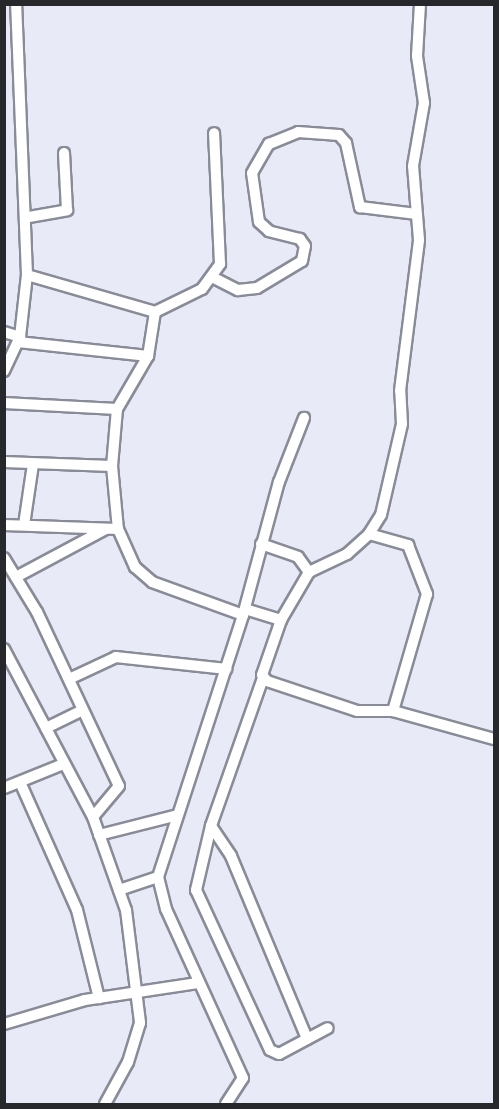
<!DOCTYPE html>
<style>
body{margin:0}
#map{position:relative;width:499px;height:1109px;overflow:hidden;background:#e8ebf7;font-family:Karla,sans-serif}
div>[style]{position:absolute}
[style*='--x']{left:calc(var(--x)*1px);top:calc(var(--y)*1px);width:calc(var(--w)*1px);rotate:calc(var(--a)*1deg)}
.roads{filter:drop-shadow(2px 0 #898c97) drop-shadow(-2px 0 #898c97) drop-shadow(0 2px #898c97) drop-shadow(0 -2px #898c97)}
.minor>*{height:10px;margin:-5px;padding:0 5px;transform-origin:5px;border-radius:5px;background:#fff}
span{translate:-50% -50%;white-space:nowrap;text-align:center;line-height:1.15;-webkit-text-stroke:5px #e8ebf7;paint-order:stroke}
.frame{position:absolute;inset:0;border:6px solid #27282c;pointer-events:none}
</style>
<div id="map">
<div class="roads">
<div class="minor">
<div style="--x:29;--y:217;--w:39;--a:-10"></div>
<div style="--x:67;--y:210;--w:57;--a:-93"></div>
<div style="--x:27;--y:275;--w:133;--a:16.1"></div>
<div style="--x:155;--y:312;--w:45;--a:99"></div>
<div style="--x:148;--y:356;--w:61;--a:120.3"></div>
<div style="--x:117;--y:409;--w:57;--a:95"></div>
<div style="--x:112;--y:466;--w:63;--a:84.6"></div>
<div style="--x:118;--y:529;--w:42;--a:65.9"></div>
<div style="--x:135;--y:567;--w:23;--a:41"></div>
<div style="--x:152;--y:582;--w:97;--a:19.9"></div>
<div style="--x:214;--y:278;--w:27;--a:27"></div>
<div style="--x:238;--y:290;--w:19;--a:-6"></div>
<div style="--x:257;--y:288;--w:52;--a:-31"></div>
<div style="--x:302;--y:261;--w:15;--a:-79"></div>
<div style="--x:305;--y:246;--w:9;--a:-126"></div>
<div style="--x:300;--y:239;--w:32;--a:-166"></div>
<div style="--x:269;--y:231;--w:13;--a:-138"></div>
<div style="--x:259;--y:222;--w:49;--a:-98.1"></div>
<div style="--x:252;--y:173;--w:34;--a:-60"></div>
<div style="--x:269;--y:144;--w:31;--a:-22"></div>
<div style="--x:298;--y:132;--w:41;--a:4.2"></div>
<div style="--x:339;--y:135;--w:11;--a:49"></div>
<div style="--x:346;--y:143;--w:66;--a:77.7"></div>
<div style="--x:360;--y:207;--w:57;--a:7"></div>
<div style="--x:155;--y:312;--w:52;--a:-26.1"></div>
<div style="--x:202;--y:289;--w:31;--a:-54"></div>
<div style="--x:220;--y:264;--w:131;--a:-92.6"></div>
<div style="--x:4;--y:332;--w:17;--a:17"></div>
<div style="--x:18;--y:342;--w:131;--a:6.1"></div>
<div style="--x:4;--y:371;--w:38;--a:-65"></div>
<div style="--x:20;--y:337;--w:62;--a:-83.6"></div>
<div style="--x:27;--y:275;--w:271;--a:-92.3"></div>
<div style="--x:4;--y:403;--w:113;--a:3"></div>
<div style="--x:4;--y:462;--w:108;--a:2.1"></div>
<div style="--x:4;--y:525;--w:114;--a:2"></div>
<div style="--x:24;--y:525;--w:62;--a:-81.6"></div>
<div style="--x:369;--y:534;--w:41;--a:15.8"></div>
<div style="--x:408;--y:545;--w:53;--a:68.8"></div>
<div style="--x:427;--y:594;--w:122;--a:106.2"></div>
<div style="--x:261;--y:544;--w:39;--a:19"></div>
<div style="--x:298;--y:557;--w:19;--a:54"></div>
<div style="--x:4;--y:558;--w:63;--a:58.6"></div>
<div style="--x:37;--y:612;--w:192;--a:64.8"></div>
<div style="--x:119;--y:786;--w:40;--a:130"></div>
<div style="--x:93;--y:817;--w:99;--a:70.5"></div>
<div style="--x:126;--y:910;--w:114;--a:82.9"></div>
<div style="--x:140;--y:1023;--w:41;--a:107.1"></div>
<div style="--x:128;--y:1062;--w:48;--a:118.7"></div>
<div style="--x:16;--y:577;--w:102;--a:-28.1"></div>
<div style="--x:245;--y:609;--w:38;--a:17"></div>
<div style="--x:281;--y:620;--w:58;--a:109.1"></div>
<div style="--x:262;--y:675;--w:8;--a:50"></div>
<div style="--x:267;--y:681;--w:95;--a:18.4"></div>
<div style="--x:357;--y:711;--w:36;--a:0"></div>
<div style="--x:393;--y:711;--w:105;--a:15.5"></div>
<div style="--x:281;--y:620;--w:56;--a:-59.7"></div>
<div style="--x:309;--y:572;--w:42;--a:-25.3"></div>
<div style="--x:347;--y:554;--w:30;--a:-42"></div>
<div style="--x:369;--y:534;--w:22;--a:-58"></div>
<div style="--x:381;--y:515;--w:93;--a:-77"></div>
<div style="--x:402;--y:424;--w:33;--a:-93"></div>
<div style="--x:400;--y:391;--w:152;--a:-82.8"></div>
<div style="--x:419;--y:240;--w:74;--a:-94.6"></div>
<div style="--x:413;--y:166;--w:64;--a:-80.1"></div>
<div style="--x:424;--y:103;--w:48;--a:-98.5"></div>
<div style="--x:417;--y:56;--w:52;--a:-86.7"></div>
<div style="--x:4;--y:649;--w:190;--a:62.1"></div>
<div style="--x:263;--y:678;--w:157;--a:109.4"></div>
<div style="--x:211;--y:826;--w:66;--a:103.2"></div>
<div style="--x:196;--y:890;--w:176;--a:65.2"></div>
<div style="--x:270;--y:1050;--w:10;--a:24"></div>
<div style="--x:279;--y:1054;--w:55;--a:-28"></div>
<div style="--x:69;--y:679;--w:52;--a:-25.1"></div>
<div style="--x:116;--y:657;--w:111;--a:6.2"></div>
<div style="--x:46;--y:728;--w:41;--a:-25.9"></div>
<div style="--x:20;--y:782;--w:140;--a:66"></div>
<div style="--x:77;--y:910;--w:91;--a:76"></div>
<div style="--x:4;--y:788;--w:61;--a:-22"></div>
<div style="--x:211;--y:826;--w:36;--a:56"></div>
<div style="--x:231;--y:856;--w:198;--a:67.4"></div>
<div style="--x:99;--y:835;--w:81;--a:-14.2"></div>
<div style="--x:119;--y:890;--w:41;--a:-18.4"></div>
<div style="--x:4;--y:1024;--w:84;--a:-16.5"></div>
<div style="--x:85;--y:1000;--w:114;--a:-8.6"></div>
<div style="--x:226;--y:1104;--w:31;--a:-57"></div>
<div style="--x:243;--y:1078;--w:186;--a:-114.5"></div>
<div style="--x:166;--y:909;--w:33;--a:-104"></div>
<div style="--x:158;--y:877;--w:275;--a:-72"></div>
<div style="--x:243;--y:615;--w:138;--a:-74.9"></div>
<div style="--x:279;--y:482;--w:69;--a:-68.7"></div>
</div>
</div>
<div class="frame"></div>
</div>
